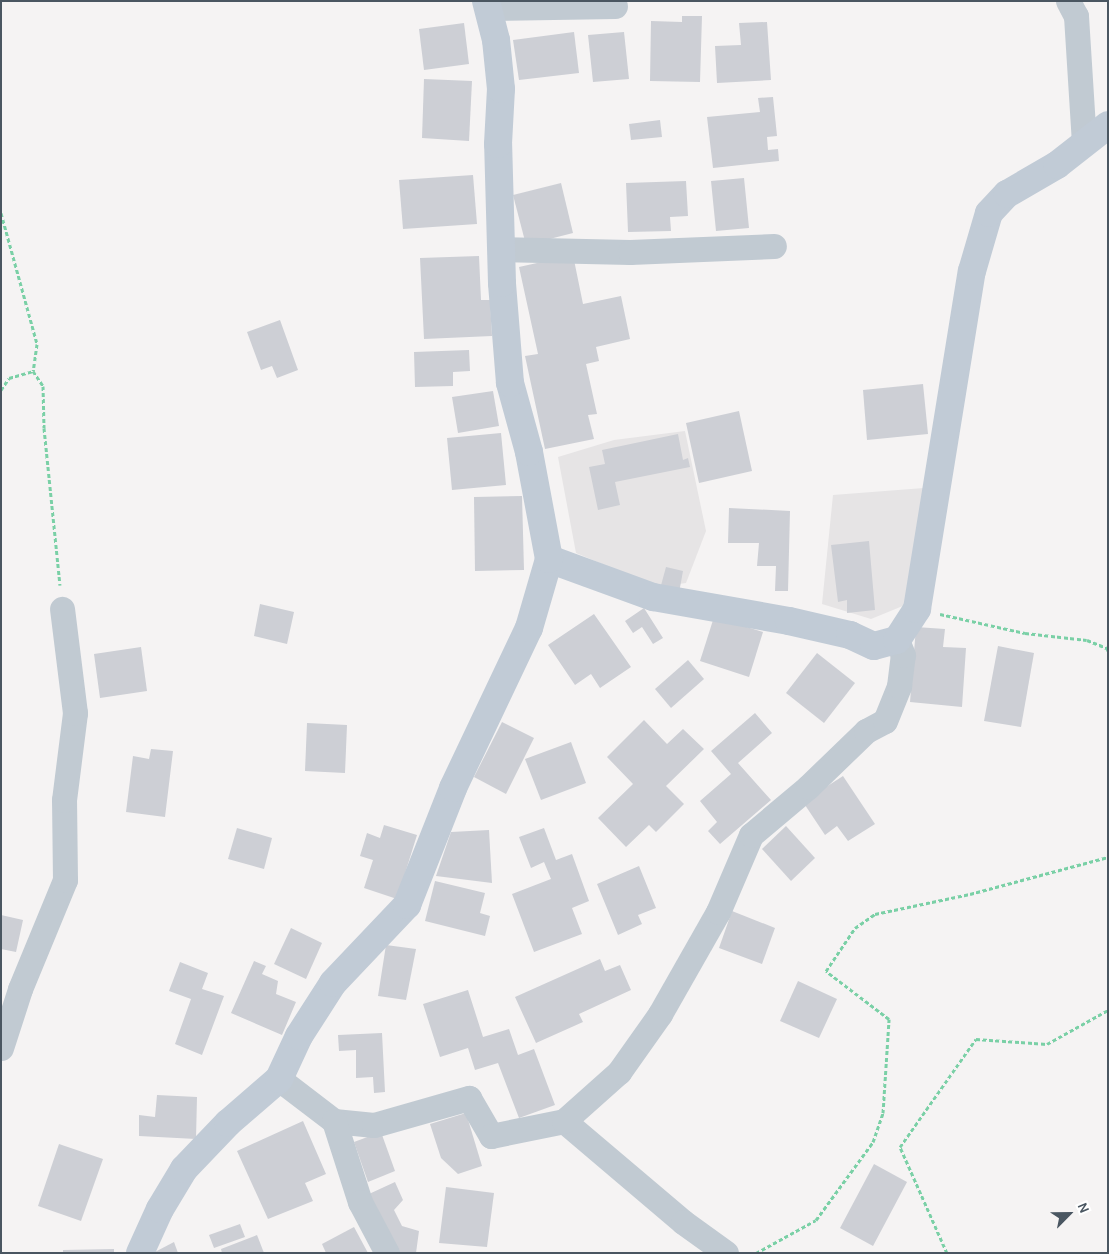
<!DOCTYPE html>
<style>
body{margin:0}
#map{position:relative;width:1109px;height:1254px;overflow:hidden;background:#f5f3f3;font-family:Karla,sans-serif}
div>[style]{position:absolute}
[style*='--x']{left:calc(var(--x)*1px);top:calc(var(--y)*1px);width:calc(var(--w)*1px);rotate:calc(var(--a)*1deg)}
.education>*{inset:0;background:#e6e4e5}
.building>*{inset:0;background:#cdcfd5}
.path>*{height:3px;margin-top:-1.5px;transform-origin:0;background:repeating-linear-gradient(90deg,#7ad0a6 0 4px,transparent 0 6.5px)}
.street>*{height:25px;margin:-12.5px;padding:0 12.5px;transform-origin:12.5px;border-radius:12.5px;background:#c1cad2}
.secondary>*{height:28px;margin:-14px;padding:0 14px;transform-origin:14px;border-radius:14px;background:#c1cbd6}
span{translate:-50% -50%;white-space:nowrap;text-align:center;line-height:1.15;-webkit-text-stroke:4px #fff;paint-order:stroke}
.frame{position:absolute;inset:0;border:2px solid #4a5661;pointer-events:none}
.north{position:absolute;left:1044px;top:1189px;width:50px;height:50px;-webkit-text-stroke:4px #fff;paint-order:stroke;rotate:67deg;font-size:14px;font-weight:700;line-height:20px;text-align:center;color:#4a5661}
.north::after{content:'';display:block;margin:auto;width:18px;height:22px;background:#4a5661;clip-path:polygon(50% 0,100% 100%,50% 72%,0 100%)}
</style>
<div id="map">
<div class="education">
<div style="clip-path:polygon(685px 431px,706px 531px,686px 583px,657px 587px,576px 553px,558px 457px,614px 440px)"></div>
<div style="clip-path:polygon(924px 488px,910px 603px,871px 619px,822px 604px,833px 495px)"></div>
</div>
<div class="building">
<div style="clip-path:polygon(682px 16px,702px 16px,700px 82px,650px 81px,651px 21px,682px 22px)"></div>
<div style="clip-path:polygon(767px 22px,771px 80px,717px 83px,715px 46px,741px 45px,739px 23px)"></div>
<div style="clip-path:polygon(464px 23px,469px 64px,424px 70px,419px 29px)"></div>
<div style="clip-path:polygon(574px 32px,579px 73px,519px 80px,513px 40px)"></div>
<div style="clip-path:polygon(624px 32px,629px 79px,593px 82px,588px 35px)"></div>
<div style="clip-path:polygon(424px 79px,472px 81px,469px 141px,422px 138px)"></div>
<div style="clip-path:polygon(773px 97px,777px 136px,767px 137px,768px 150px,778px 149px,779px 161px,713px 168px,707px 117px,760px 112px,758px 98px)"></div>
<div style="clip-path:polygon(660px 120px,662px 137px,631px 140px,629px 124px)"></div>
<div style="clip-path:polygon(473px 175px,477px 224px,403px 229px,399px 180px)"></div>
<div style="clip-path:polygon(744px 178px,749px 228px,716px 231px,711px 181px)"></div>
<div style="clip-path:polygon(686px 181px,688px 216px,670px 217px,671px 231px,628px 232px,626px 183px)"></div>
<div style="clip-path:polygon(561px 183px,573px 233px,526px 245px,513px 195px)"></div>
<div style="clip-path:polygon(573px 255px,583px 304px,621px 296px,630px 339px,596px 347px,599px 361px,586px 364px,597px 414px,588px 415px,594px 439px,545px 449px,525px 356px,538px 354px,519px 267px)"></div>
<div style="clip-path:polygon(479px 256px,481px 300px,490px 300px,492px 336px,424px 339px,420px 258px)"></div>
<div style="clip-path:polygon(280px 320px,298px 370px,277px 378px,272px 366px,261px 370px,247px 332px)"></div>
<div style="clip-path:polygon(469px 350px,470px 371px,453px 372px,453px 386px,415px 387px,414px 352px)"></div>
<div style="clip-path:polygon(923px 384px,928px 434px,867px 440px,863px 390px)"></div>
<div style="clip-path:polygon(493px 391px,499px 426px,458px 433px,452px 397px)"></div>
<div style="clip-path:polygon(739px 411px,752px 471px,699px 483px,686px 423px)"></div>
<div style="clip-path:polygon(501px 433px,506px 485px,452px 490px,447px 438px)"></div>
<div style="clip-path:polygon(678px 434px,683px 460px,688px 458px,690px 467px,615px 482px,620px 505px,598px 510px,589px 467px,605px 464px,602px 450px)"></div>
<div style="clip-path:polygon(522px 496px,524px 570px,475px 571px,474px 497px)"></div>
<div style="clip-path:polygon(729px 508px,790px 511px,788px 591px,775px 591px,776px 566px,757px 566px,759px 543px,728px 543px)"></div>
<div style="clip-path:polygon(869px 541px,875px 610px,847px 613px,847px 600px,838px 602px,831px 545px)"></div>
<div style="clip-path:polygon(666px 567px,683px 571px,679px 593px,660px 589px)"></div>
<div style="clip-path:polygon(260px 604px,294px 612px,287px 644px,254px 636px)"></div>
<div style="clip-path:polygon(644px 608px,663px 638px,653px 644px,642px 627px,633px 633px,625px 621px)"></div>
<div style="clip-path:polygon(594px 614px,631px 667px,600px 688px,591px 674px,575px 685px,548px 645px)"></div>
<div style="clip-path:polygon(714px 617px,763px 632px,749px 677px,700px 661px)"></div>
<div style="clip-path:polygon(916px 627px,945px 629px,943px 647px,966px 648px,962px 707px,910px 702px)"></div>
<div style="clip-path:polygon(998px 646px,1034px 653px,1021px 727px,984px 721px)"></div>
<div style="clip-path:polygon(141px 647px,147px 691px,100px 698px,94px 654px)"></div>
<div style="clip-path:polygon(817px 653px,855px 683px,824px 723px,786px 693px)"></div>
<div style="clip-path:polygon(688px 660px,704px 679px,671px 708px,655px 689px)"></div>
<div style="clip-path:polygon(755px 713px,772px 733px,738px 763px,771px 800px,720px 844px,708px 831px,717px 822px,700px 801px,731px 774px,711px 751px)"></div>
<div style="clip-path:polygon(644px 720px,667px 744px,683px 729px,704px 749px,666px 786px,684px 804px,656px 832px,649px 825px,626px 847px,598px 818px,633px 784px,607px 757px)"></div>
<div style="clip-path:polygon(502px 722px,534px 738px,506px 794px,474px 777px)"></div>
<div style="clip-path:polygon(307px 723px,347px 725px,345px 773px,305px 771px)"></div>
<div style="clip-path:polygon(571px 742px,586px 783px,541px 800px,525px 759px)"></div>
<div style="clip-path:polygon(151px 749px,173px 751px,165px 817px,126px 812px,133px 756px,149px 759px)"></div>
<div style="clip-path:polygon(843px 776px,875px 824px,848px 841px,837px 826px,825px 835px,803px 802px)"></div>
<div style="clip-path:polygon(384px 825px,417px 835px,397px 899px,364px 888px,373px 860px,360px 856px,367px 833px,380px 838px)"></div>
<div style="clip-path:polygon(786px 826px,815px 858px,791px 881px,762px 849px)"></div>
<div style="clip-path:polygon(237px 828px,272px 838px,264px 869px,228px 859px)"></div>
<div style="clip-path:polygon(544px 828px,556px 860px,572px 854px,589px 901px,572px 908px,582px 934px,534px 952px,512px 894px,551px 879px,544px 862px,531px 868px,519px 837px)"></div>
<div style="clip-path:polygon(489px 830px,492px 883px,436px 876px,451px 832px)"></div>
<div style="clip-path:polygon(639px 866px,656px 908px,638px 915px,642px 924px,618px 935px,597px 884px)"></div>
<div style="clip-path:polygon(435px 881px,485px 893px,480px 913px,490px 916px,485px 936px,425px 921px)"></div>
<div style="clip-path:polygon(732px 911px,775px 928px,762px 964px,719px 948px)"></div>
<div style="clip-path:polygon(1px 915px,23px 920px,16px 952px,1px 949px)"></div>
<div style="clip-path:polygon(291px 928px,322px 943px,306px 979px,274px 964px)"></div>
<div style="clip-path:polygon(386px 945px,416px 949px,406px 1000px,378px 996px)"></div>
<div style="clip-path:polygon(600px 959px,605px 971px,620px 965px,631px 990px,579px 1014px,583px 1022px,536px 1043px,515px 997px)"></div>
<div style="clip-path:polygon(254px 961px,266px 966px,262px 974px,278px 981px,276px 994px,296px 1002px,282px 1035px,231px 1013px)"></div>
<div style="clip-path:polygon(180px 962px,208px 973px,202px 989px,224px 996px,202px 1055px,175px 1044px,191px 999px,169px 991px)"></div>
<div style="clip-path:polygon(798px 981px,837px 999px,819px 1038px,780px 1021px)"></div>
<div style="clip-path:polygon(468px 990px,483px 1037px,509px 1029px,518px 1055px,534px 1049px,555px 1105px,519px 1118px,498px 1063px,475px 1070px,468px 1048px,440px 1057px,423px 1004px)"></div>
<div style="clip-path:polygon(382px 1033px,385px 1092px,374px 1093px,373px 1077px,356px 1078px,356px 1050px,339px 1051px,338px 1035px)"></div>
<div style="clip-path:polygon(157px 1095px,197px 1097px,196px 1139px,139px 1136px,139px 1115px,155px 1117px)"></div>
<div style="clip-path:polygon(466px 1113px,482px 1166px,458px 1174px,441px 1158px,430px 1124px)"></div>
<div style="clip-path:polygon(303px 1121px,326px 1174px,305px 1183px,313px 1201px,268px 1219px,237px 1151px)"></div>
<div style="clip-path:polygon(381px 1132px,395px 1171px,368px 1182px,354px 1142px)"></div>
<div style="clip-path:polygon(59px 1144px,103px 1159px,81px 1221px,38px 1206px)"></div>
<div style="clip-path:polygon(874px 1164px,907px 1182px,873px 1246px,840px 1228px)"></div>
<div style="clip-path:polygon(395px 1182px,403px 1200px,394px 1210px,402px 1226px,419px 1231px,416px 1253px,395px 1253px,369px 1194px)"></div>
<div style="clip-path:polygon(446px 1187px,494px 1193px,487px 1247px,439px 1243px)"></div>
<div style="clip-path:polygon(240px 1224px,245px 1237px,214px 1248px,209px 1235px)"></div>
<div style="clip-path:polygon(354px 1227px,368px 1253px,326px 1253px,322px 1244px)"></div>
<div style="clip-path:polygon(257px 1235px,264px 1253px,222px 1253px,221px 1249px)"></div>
<div style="clip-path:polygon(174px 1242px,178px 1253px,153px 1253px)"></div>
<div style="clip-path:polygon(114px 1249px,114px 1253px,63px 1253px,63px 1250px)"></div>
</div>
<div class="path">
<div style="--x:1;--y:213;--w:136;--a:74.6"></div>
<div style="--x:37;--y:344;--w:27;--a:98"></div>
<div style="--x:1;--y:390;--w:14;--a:-56"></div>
<div style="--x:9;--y:378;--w:25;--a:-16"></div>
<div style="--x:33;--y:371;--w:18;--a:56"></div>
<div style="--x:43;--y:386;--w:42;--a:88.6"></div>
<div style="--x:44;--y:428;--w:158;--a:84.2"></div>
<div style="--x:940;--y:614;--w:87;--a:12.6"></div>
<div style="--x:1025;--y:633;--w:62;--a:6.4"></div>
<div style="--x:1087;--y:640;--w:22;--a:22"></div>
<div style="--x:1107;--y:648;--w:3;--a:72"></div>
<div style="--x:756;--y:1253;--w:68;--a:-28.8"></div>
<div style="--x:816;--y:1220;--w:97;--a:-53.8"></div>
<div style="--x:873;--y:1142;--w:31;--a:-71"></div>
<div style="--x:883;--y:1113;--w:94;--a:-86.3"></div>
<div style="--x:889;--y:1019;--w:79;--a:-142.7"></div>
<div style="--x:826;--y:971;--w:52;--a:-56"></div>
<div style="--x:855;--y:928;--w:24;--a:-35"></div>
<div style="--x:875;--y:914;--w:97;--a:-11.9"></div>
<div style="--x:970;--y:894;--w:143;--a:-15"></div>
<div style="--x:947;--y:1253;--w:116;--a:-113.9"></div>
<div style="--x:900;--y:1147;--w:132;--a:-54.9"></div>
<div style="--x:976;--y:1039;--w:71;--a:4"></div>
<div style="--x:1047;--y:1044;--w:70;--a:-29.1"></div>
</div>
<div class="street">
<div style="--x:1068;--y:1;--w:17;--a:62"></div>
<div style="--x:1076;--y:16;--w:128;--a:86.4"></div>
<div style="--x:487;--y:8;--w:128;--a:-0.9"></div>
<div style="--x:501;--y:249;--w:129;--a:1.3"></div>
<div style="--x:630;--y:252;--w:144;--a:-2.4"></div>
<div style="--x:1;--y:1048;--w:62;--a:-72.1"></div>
<div style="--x:20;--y:989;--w:118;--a:-67.6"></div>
<div style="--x:65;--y:880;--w:80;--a:-90.7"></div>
<div style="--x:64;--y:800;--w:88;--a:-82.8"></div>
<div style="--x:75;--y:713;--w:105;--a:-97.1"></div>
<div style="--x:279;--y:1079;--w:69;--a:37.4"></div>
<div style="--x:334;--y:1121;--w:40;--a:5.7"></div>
<div style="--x:374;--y:1125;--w:99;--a:-15.9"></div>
<div style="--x:469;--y:1098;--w:44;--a:59.9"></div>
<div style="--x:491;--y:1136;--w:75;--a:-11.6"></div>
<div style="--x:564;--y:1121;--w:156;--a:40.3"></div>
<div style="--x:683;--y:1222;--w:53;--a:35.8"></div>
<div style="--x:334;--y:1121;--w:85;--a:72.2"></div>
<div style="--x:360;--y:1202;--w:58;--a:62.1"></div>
<div style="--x:564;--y:1121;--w:74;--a:-41.7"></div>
<div style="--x:619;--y:1072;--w:71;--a:-54.7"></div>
<div style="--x:660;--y:1014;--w:117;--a:-60.4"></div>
<div style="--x:718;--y:912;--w:84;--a:-66.8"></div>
<div style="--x:751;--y:835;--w:75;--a:-40.1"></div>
<div style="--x:808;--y:787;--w:81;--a:-44"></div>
<div style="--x:866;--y:731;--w:21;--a:-28"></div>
<div style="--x:885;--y:721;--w:38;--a:-68"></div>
<div style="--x:899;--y:686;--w:31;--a:-83"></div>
<div style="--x:903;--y:655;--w:16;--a:-112"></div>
</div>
<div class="secondary">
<div style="--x:549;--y:559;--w:111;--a:20.1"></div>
<div style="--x:653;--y:597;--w:138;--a:10"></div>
<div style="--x:789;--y:621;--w:63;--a:12.9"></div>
<div style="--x:850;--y:635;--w:26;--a:25"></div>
<div style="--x:874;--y:646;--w:24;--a:-15"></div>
<div style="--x:897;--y:640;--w:37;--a:-57"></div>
<div style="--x:917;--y:609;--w:342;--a:-80.8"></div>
<div style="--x:972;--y:271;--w:60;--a:-73.7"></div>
<div style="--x:989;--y:213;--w:26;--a:-47"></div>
<div style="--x:1007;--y:194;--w:58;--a:-30.1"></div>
<div style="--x:1057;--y:165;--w:65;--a:-38.1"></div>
<div style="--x:140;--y:1253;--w:48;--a:-65.6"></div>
<div style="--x:160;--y:1209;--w:47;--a:-59"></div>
<div style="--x:184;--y:1169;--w:64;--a:-46.3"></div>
<div style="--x:228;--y:1123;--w:67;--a:-40.8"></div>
<div style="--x:279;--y:1079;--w:47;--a:-65.1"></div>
<div style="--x:299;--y:1036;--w:63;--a:-57.3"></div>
<div style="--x:333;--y:983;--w:108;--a:-46.5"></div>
<div style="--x:407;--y:905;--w:126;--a:-68.5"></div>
<div style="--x:453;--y:788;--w:177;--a:-64.6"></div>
<div style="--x:529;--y:628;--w:72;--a:-73.8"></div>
<div style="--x:549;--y:559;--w:109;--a:-100.6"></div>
<div style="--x:529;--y:452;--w:72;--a:-105.4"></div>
<div style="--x:510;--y:383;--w:100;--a:-94.6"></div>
<div style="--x:502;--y:283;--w:139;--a:-91.6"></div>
<div style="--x:498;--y:144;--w:55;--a:-86.9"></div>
<div style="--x:501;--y:89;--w:49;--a:-95.8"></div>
<div style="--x:496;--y:40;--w:40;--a:-104.4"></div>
</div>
<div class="frame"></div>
<div class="north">N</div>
</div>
